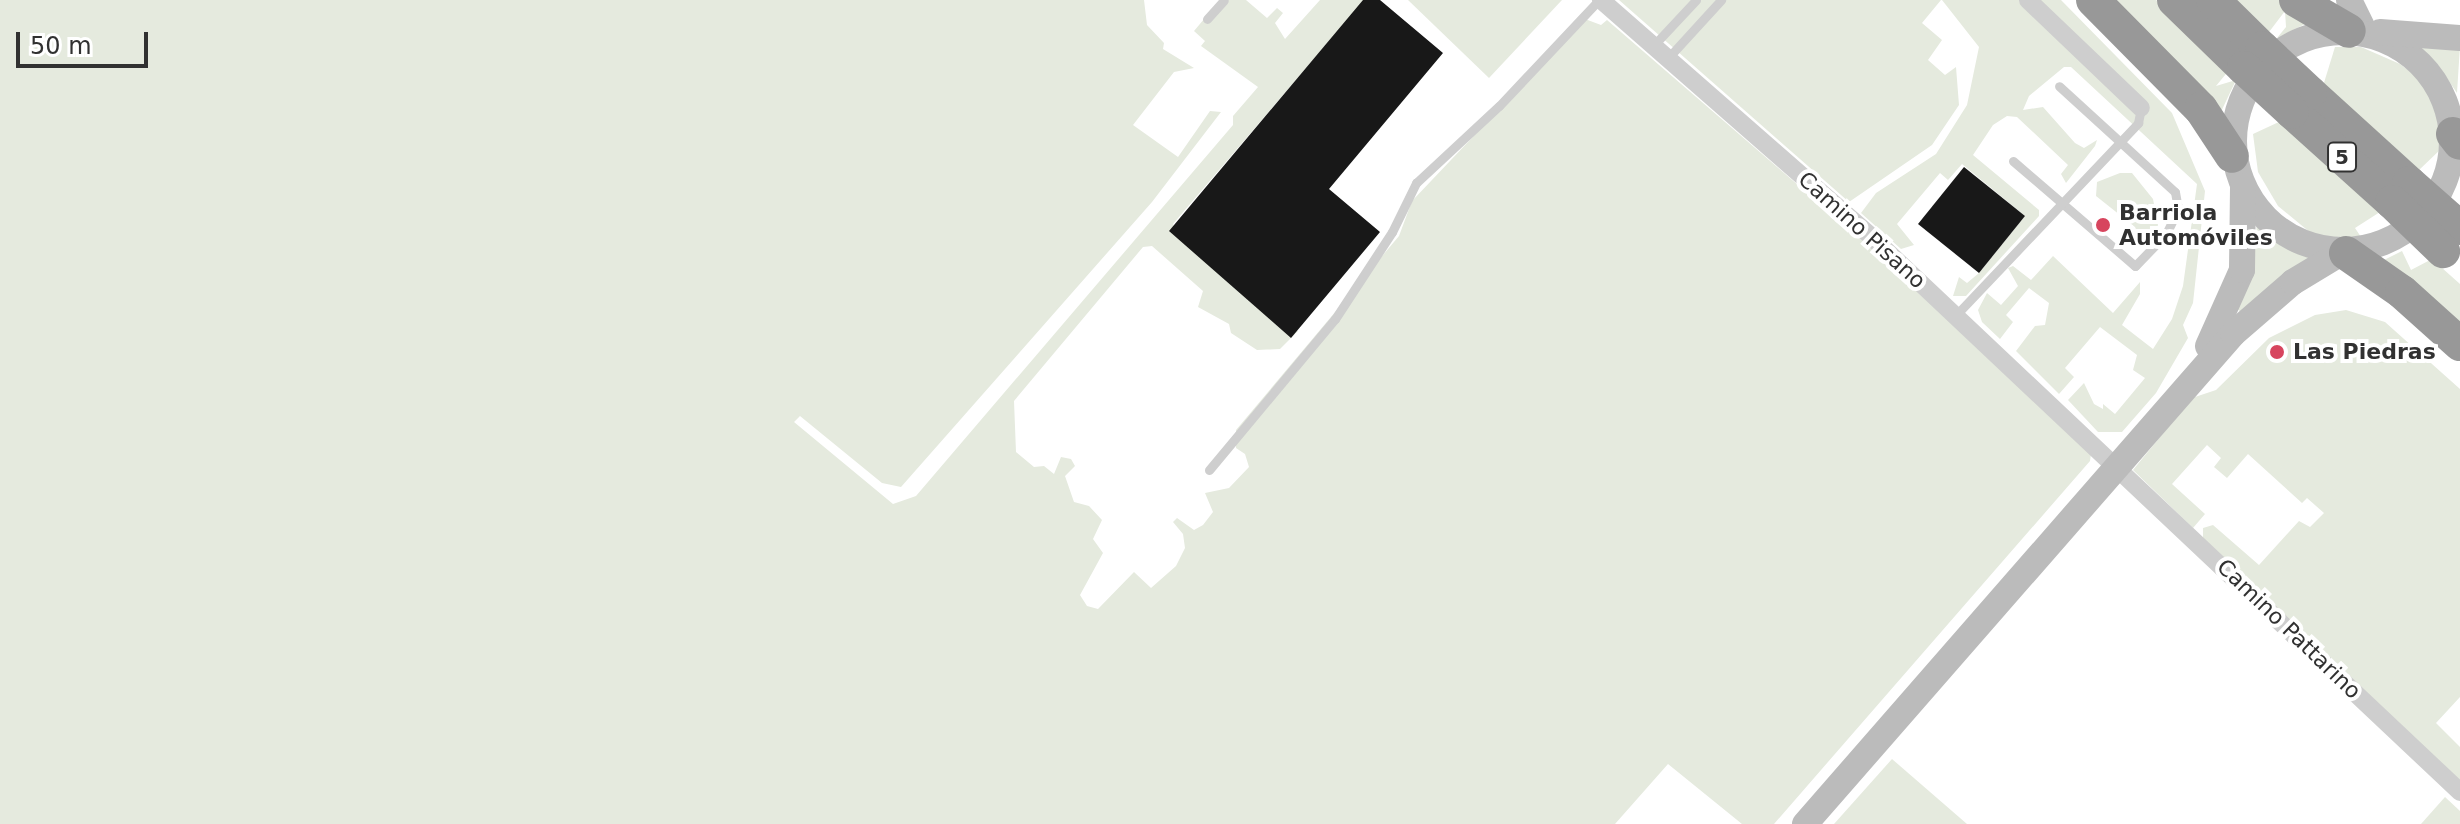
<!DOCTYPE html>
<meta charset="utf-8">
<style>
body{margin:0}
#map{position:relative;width:2460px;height:824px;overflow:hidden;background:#fff;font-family:"DejaVu Sans",sans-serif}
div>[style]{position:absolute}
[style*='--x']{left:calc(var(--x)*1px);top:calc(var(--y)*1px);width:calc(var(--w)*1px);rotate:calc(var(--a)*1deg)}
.green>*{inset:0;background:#e5eade}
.building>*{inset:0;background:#181818}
.lane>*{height:9px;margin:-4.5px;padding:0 4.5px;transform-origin:4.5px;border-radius:4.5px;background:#cecece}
.street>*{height:18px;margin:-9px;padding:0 9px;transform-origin:9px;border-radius:9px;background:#cecece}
.secondary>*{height:26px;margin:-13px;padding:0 13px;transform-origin:13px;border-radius:13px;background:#bbb}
.secondary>.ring{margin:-13px;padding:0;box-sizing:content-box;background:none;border:26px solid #bbb;border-radius:50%}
.highway>*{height:34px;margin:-17px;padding:0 17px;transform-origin:17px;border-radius:17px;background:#989898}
.highway-bridge>*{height:34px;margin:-17px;padding:0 17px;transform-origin:17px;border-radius:17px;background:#989898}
.dots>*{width:22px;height:22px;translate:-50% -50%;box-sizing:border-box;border:4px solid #fff;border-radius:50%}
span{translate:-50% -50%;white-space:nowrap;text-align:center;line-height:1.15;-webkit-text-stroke:8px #fff;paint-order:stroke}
.shield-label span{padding:2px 6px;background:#fff;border:2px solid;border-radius:6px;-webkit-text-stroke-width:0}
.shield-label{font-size:20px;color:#313131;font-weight:700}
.poi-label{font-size:22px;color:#313131;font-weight:700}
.left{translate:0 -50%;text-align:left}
.street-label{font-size:22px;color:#313131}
.scale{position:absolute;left:16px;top:32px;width:132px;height:36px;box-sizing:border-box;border:4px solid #313131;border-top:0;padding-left:10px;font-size:24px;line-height:28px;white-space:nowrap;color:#313131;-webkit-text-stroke:6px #fff;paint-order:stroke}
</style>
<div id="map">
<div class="green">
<div style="clip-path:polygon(0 0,1144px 0,1147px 25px,1164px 43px,1163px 49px,1194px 68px,1174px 72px,1133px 125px,1178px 157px,1210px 111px,1221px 112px,1152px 202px,901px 487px,882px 483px,800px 416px,794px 422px,893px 504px,916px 496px,1233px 125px,1233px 116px,1258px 87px,1201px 46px,1205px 41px,1194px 31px,1220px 0,1246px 0,1267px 18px,1277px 8px,1283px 13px,1275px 23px,1285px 39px,1320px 0,1364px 0,1173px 224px,1180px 238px,1298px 331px,1280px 349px,1257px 350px,1231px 333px,1229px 324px,1198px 307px,1203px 291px,1152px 246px,1143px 247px,1014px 401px,1016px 452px,1034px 467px,1044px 466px,1054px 474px,1061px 457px,1071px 459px,1075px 466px,1065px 476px,1074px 502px,1089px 506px,1102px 520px,1093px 539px,1103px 553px,1080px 595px,1087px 606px,1098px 609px,1134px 572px,1151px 588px,1176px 566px,1185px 548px,1183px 534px,1173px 522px,1177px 518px,1194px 530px,1203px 525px,1213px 512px,1205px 493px,1229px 488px,1249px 467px,1245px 454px,1236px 448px,1236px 430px,1399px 236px,1412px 201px,1585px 19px,1601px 25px,1607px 20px,1886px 261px,2091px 454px,2090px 461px,1774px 824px,1742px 824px,1668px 764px,1615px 824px,0 824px)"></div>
<div style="clip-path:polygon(1408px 0,1562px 0,1489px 78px)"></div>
<div style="clip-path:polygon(1619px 0,1941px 0,1922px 23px,1942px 40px,1928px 60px,1945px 75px,1956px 67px,1959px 105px,1932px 145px,1849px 202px)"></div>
<div style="clip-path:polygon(1942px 0,2061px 0,2172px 113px,2205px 191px,2193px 303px,2183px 325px,2188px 338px,2156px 393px,2122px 432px,2098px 432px,2068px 400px,2084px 383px,2094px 404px,2103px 409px,2103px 404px,2115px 414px,2145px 378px,2133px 370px,2137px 355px,2100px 327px,2065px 368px,2074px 377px,2059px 394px,2016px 351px,2035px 326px,2045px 325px,2049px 303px,2029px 288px,2006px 315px,2013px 322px,2000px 339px,1982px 322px,1978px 310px,1987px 293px,2001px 305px,2018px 286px,2008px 268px,2013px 266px,2031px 280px,2053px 256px,2113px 313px,2140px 282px,2140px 294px,2122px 325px,2153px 349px,2172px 319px,2183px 286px,2197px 184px,2071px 67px,2064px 67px,2029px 96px,2023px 110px,2043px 107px,2075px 143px,2084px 148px,2097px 140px,2095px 146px,2066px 183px,2061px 174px,2068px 165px,2017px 117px,2007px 116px,1993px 125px,1973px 155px,2039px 210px,2039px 216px,1966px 296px,1953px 296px,1959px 277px,1967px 283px,1979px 273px,2025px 216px,1962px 164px,1948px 180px,1940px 173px,1897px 224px,1914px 245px,1901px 249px,1861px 213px,1876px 193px,1936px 154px,1967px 105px,1979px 47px)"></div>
<div style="clip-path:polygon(2103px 0,2156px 0,2230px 69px,2216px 86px,2236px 80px,2219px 116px)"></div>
<div style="clip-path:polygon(2233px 0,2280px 0,2307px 23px,2277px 38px,2286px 27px,2285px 11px,2269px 32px)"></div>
<div style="clip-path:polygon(2412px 43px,2460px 46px,2457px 93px,2438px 65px)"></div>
<div style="clip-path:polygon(2335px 47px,2361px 47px,2400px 64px,2420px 79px,2436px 101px,2443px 147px,2418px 171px,2323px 86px)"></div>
<div style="clip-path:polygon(2281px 121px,2380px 212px,2355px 228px,2361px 237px,2339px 244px,2312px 234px,2278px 206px,2258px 172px,2253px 134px)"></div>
<div style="clip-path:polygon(2120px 173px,2132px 173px,2153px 199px,2158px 225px,2150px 249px,2144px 247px,2135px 227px,2096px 196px,2097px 182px)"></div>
<div style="clip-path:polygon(2256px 216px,2312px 261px,2241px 312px,2237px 309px,2257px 243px)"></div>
<div style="clip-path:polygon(2402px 251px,2411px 270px,2432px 259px,2460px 284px,2460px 334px,2378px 263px)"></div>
<div style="clip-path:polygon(2346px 310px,2385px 322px,2460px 389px,2460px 697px,2436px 723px,2460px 747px,2460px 786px,2203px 540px,2203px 528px,2213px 525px,2259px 565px,2299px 521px,2310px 527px,2324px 513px,2307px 498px,2302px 503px,2248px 454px,2227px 478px,2214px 467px,2221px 458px,2207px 445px,2172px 484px,2205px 514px,2193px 528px,2133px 470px,2192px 398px,2216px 390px,2269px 338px,2315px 315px)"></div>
<div style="clip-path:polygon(1892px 759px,1967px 824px,1834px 824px)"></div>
<div style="clip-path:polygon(2445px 797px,2460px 811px,2460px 824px,2421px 824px)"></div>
</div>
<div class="building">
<div style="clip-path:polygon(1363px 0,1380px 0,1443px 53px,1329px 189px,1380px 232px,1291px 338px,1169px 231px)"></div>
<div style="clip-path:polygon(1964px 167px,2025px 216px,1979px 273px,1918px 224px)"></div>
</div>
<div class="lane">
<div style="--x:1207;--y:19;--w:25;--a:-48"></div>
<div style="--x:1653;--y:46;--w:63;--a:-46.9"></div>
<div style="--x:1668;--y:58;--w:79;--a:-47.6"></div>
<div style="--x:2013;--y:161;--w:161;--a:40.7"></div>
<div style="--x:2135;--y:266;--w:45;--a:-45.9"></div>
<div style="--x:2166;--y:234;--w:28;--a:-64"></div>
<div style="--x:2178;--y:209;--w:17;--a:-100"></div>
<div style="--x:2175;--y:192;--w:157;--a:-137.6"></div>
<div style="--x:1956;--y:315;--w:265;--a:-46.5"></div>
<div style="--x:2138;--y:123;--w:15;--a:-79"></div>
<div style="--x:1209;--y:470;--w:197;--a:-50.2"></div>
<div style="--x:1335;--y:319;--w:104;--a:-56.8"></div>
<div style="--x:1392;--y:232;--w:55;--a:-63.9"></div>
<div style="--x:1416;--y:183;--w:113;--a:-42.9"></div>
<div style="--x:1499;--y:106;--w:146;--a:-46.7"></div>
</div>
<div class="street">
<div style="--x:1601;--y:0;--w:366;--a:41.2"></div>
<div style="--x:1876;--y:241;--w:803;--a:43.33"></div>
<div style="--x:2028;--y:0;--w:156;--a:43.7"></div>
</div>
<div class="secondary">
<div style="--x:2349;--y:0;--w:34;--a:64"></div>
<div class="ring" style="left:2234px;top:32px;width:192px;height:192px"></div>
<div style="--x:2380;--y:32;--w:80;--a:4.3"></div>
<div style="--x:2208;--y:346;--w:83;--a:-65.9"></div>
<div style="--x:2242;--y:270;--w:84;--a:-89.3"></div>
<div style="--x:1805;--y:824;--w:651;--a:-48.86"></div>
<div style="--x:2233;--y:334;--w:79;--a:-40.9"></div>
<div style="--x:2293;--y:282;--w:56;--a:-31.1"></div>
</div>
<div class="highway">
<div style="--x:2093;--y:0;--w:153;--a:45.3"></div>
<div style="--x:2201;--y:109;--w:56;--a:56.6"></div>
<div style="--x:2174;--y:0;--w:98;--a:44.2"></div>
<div style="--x:2213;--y:0;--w:69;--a:44.4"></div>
<div style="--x:2296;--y:0;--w:61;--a:30.3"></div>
<div style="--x:2310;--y:93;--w:134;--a:42.3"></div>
<div style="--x:2292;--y:112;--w:135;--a:42"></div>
<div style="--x:2453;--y:134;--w:11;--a:52"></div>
<div style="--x:2346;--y:253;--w:68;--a:34.9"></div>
<div style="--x:2402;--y:292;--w:78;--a:41.9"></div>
</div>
<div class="highway-bridge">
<div style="--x:2262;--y:48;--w:66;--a:43.2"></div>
<div style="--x:2244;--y:68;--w:65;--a:42.5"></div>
<div style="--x:2409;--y:183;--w:68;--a:41.4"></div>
<div style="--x:2392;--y:202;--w:71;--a:43.9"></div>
</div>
<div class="dots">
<div style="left:2103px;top:225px;background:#d7455e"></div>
<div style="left:2277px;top:352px;background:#d7455e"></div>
</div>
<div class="shield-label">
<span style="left:2342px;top:157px">5</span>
</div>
<div class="poi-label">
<span class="left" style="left:2119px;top:225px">Barriola<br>Automóviles</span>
<span class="left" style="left:2293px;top:352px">Las Piedras</span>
</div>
<div class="street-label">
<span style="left:1862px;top:230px;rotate:42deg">Camino Pisano</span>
<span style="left:2289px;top:629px;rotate:44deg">Camino Pattarino</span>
</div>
<div class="scale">50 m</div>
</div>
